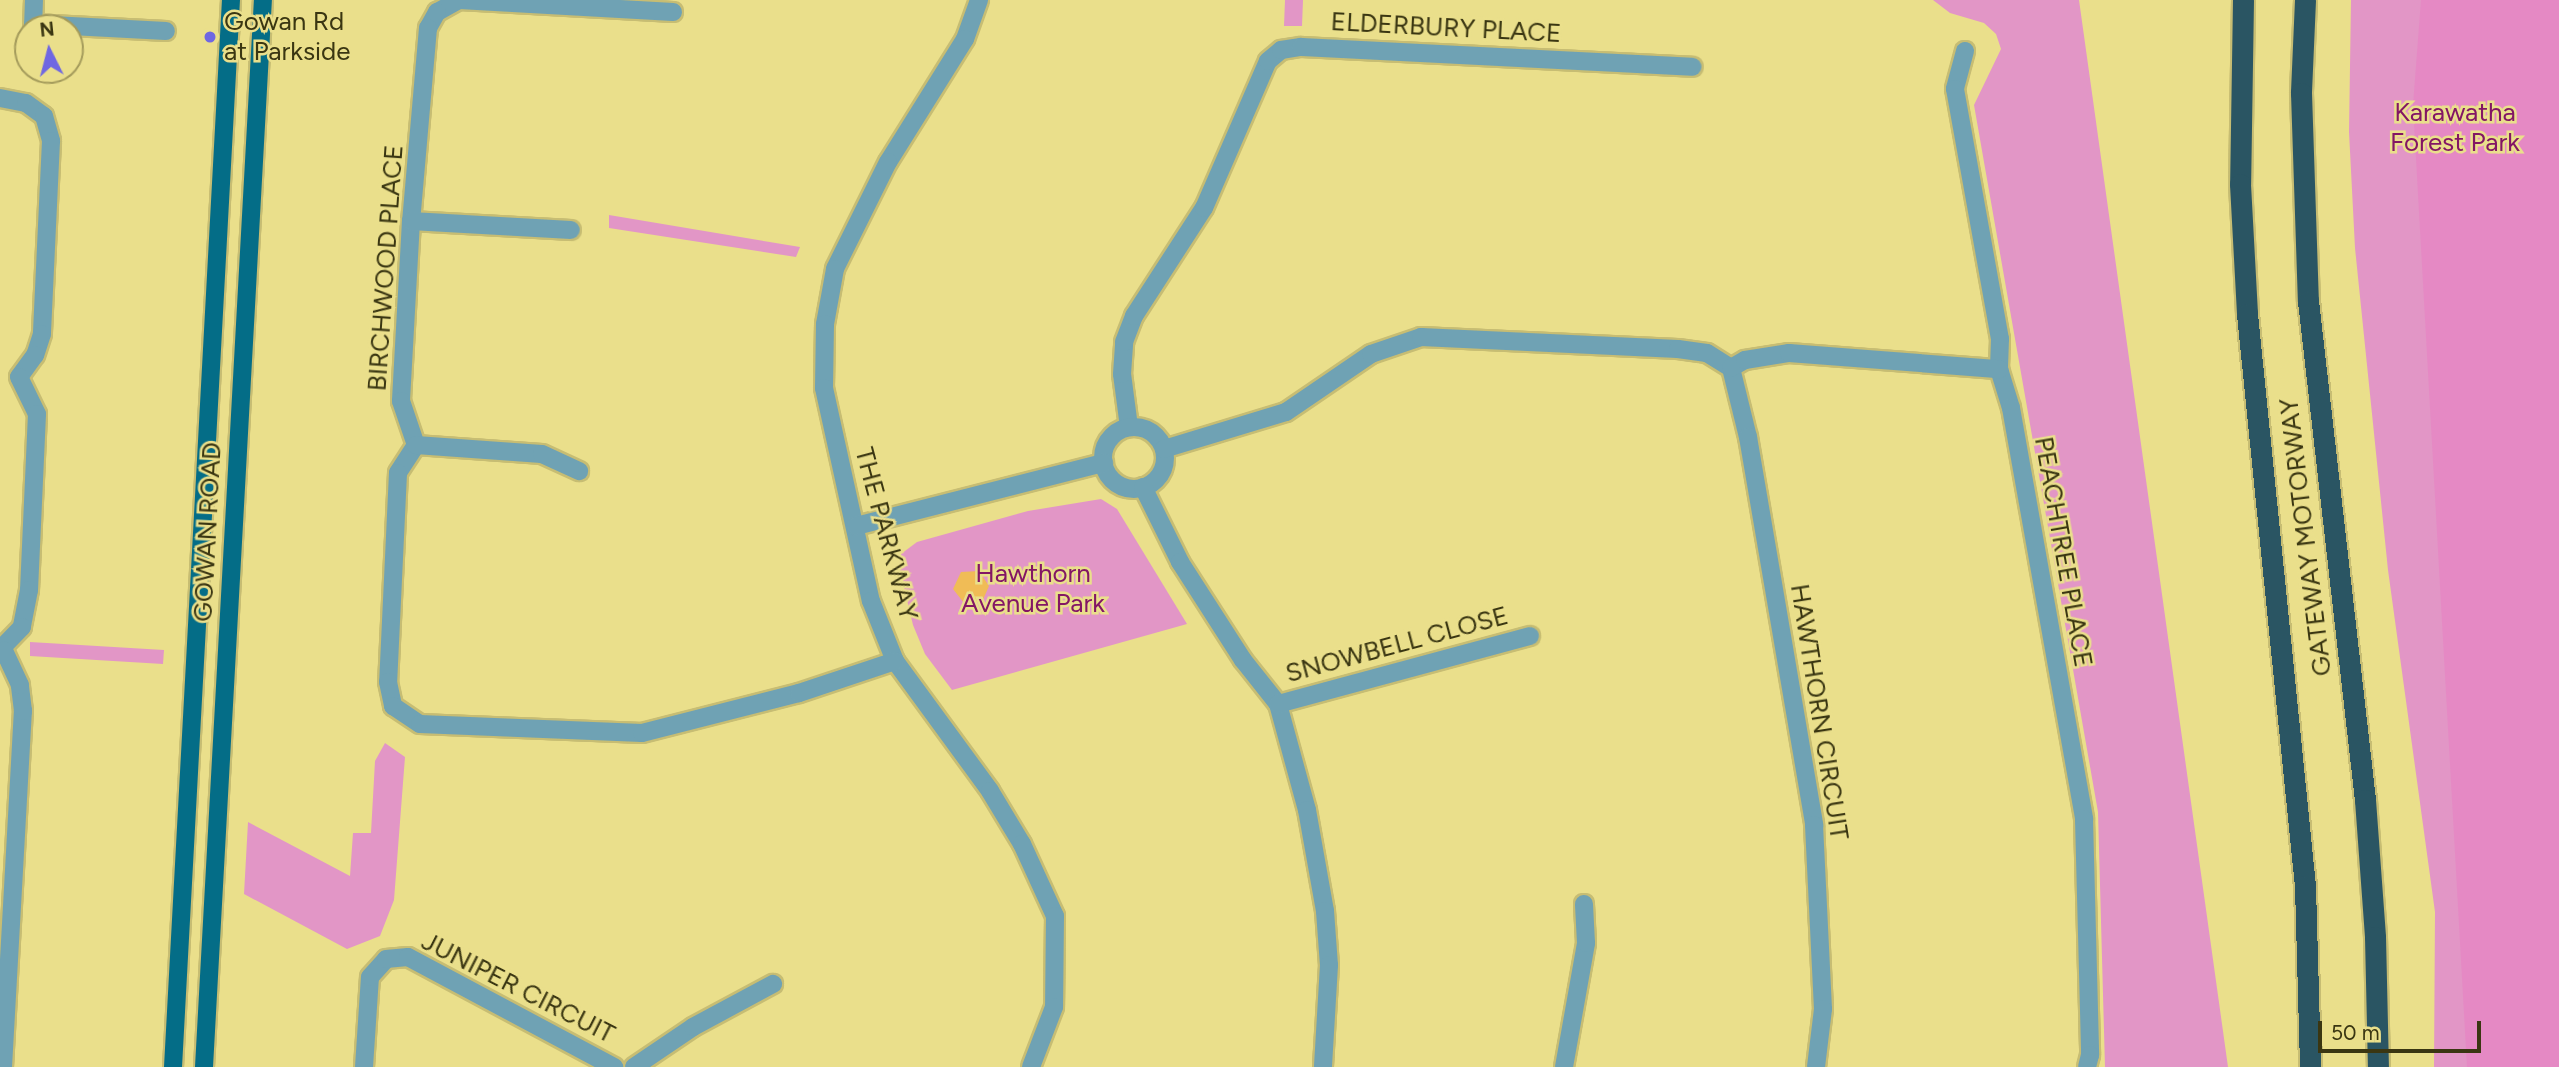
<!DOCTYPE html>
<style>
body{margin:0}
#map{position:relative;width:2559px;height:1067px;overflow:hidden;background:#eadf8b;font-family:Figtree,sans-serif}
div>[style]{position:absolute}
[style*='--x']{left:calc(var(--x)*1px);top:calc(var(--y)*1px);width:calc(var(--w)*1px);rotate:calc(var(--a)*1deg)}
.green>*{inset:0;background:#e296c6}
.forest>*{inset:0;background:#e589c4}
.building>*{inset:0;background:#f0bc56}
.roads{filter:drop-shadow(2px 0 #c7bd73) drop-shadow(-2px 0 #c7bd73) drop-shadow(0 2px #c7bd73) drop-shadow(0 -2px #c7bd73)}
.minor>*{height:18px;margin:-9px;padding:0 9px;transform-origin:9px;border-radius:9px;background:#6fa2b4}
.minor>.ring{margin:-9px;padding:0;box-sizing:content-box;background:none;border:18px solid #6fa2b4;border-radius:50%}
.major>*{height:18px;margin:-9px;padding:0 9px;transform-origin:9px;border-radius:9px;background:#046d87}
.highway>*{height:21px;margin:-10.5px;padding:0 10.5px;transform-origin:10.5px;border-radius:10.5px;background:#2a5563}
.dots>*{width:19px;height:19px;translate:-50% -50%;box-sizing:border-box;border:4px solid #eadf8b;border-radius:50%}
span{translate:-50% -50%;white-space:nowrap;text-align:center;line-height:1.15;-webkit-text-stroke:5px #eadf8b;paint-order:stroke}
.poi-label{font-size:26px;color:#3a3612}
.left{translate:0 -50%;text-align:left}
.street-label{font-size:26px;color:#3a3612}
.park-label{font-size:26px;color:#831665}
.north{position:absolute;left:14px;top:14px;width:70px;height:70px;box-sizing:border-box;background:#eadf8b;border:2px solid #a49b5b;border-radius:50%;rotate:354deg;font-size:19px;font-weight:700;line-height:28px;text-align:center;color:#3a3612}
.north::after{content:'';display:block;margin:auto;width:24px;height:32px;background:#6f67e2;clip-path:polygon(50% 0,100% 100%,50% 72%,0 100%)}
.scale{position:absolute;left:2318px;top:1021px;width:163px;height:32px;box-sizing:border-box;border:4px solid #3a3612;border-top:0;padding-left:9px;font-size:21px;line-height:24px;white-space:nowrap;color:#3a3612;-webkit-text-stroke:5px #eadf8b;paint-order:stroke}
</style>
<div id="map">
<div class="green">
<div style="clip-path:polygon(1285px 0,1303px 0,1302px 26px,1284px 26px)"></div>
<div style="clip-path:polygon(1933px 0,2079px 0,2228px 1067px,2105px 1067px,2098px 812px,1974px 105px,2001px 49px,1996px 34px,1984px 23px,1950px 13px)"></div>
<div style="clip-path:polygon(2351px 0,2559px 0,2559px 1067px,2434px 1067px,2435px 912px,2388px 570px,2355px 248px,2349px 132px)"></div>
<div style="clip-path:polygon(609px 215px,800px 247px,796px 257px,609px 228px)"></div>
<div style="clip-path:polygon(1101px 499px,1117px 509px,1187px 624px,952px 690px,925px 654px,913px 625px,899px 566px,901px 554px,917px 542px,1028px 511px)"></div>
<div style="clip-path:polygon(30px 642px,164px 650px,163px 664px,30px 656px)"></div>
<div style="clip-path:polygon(385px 743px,405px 757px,394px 900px,380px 936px,347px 949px,244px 894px,248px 822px,350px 876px,353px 833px,371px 833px,375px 761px)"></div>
</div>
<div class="forest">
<div style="clip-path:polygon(2421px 0,2559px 0,2559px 1067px,2467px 1067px,2413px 105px)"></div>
</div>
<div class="building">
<div style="clip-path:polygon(979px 571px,989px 586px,982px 602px,964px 603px,953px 589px,961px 572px)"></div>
</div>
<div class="roads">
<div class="minor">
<div style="--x:979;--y:0;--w:41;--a:109.7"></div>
<div style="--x:965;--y:39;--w:145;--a:122"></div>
<div style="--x:888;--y:162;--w:119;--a:116.4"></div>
<div style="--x:835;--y:269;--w:56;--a:100.3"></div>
<div style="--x:825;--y:324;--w:64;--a:90.9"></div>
<div style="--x:824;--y:388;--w:218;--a:77.6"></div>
<div style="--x:871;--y:601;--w:65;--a:68.2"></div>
<div style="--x:895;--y:661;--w:161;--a:53.8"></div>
<div style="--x:990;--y:791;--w:62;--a:58.9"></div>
<div style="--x:1022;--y:844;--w:79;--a:65.4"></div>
<div style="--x:1055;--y:916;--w:91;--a:90.6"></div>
<div style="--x:1054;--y:1007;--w:64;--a:111"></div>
<div style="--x:673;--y:12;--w:214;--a:-176.8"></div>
<div style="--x:459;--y:0;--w:25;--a:151"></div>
<div style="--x:437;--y:12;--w:18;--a:119"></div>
<div style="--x:428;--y:28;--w:194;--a:95"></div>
<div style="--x:411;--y:221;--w:180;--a:93.2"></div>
<div style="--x:401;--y:401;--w:46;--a:71.2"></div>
<div style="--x:416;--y:445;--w:33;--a:123"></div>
<div style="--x:398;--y:473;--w:209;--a:92.7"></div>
<div style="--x:388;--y:682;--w:25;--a:78"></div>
<div style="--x:393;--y:706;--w:32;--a:34"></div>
<div style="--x:420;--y:724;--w:222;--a:2.3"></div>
<div style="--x:642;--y:733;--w:162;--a:-14.3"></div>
<div style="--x:799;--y:693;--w:101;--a:-18.4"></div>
<div style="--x:33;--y:24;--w:133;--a:3"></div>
<div style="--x:33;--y:28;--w:28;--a:-88"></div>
<div style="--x:1965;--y:51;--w:39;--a:105"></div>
<div style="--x:1955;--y:89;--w:254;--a:79.8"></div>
<div style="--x:2000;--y:339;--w:30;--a:92"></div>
<div style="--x:1999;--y:369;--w:41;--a:72.9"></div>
<div style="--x:2011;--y:408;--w:417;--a:79.9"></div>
<div style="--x:2084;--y:819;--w:236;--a:88.5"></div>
<div style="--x:2090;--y:1055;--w:12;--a:104"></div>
<div style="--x:0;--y:98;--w:26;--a:11"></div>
<div style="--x:26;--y:103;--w:22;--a:36"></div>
<div style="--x:44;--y:116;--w:26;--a:74"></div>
<div style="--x:51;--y:141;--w:193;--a:92.7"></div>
<div style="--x:42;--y:334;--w:22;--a:108"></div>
<div style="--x:35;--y:355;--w:27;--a:126"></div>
<div style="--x:19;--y:377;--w:41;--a:64.1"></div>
<div style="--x:37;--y:414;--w:176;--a:92.6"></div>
<div style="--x:29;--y:590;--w:38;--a:101"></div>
<div style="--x:22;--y:627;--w:32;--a:134"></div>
<div style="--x:411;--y:221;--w:160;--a:3.2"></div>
<div style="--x:1731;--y:368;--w:71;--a:76.2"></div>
<div style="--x:1748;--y:437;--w:394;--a:80.3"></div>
<div style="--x:1814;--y:825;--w:184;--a:87.2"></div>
<div style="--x:1823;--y:1009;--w:58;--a:96.9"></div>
<div style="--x:1129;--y:427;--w:53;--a:-97.5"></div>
<div style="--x:1122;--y:374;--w:32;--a:-86"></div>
<div style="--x:1124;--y:342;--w:28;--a:-69"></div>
<div style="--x:1134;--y:316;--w:129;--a:-57.1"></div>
<div style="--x:1204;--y:208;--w:160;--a:-66.5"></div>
<div style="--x:1268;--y:61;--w:17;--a:-40"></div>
<div style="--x:1281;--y:50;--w:20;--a:-9"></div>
<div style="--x:1301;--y:47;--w:392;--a:2.9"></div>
<div class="ring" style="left:1103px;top:427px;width:44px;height:44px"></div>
<div style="--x:416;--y:445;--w:126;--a:4.1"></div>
<div style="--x:542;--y:454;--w:41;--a:24.7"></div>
<div style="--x:1164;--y:449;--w:127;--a:-16.9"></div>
<div style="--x:1286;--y:412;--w:103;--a:-34.3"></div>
<div style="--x:1371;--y:354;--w:53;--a:-18.8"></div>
<div style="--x:1421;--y:337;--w:257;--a:2.7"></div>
<div style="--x:1678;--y:349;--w:29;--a:8"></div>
<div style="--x:1707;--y:353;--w:28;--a:32"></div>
<div style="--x:1731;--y:368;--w:16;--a:-30"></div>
<div style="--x:1745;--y:360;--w:45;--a:-9"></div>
<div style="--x:1789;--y:353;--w:211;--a:4.4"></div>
<div style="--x:1143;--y:487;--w:84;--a:63.7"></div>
<div style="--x:1180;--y:562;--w:117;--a:57.3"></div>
<div style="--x:1243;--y:660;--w:56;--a:51.5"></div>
<div style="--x:1278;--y:704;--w:110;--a:74.7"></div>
<div style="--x:1307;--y:810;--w:103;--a:79.9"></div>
<div style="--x:1325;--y:911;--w:54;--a:85.8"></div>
<div style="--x:1329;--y:965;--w:102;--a:93.4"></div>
<div style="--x:856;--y:526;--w:256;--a:-14.3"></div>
<div style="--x:1278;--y:704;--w:261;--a:-15.1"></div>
<div style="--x:3;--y:1067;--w:357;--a:-86.8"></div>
<div style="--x:23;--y:711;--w:26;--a:-97"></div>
<div style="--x:20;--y:685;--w:38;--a:-115"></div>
<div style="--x:364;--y:1067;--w:90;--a:-86.2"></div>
<div style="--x:370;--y:977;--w:24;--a:-48"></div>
<div style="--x:386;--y:959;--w:22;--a:-5"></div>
<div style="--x:408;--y:957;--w:234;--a:28.1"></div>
<div style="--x:634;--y:1067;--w:71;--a:-34.1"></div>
<div style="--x:693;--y:1027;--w:91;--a:-28.3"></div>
<div style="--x:1564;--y:1067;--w:126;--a:-79.9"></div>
<div style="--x:1586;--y:943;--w:39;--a:-93"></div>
</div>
<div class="major">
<div style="--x:173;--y:1067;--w:1069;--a:-86.89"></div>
<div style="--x:204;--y:1067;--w:1069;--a:-86.84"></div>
</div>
<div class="highway">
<div style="--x:2243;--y:0;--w:184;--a:90.9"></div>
<div style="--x:2240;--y:184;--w:130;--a:86.9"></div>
<div style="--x:2247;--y:314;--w:575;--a:84.21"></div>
<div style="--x:2305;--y:886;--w:181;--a:88.4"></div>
<div style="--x:2305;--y:0;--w:93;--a:92.5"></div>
<div style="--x:2301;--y:93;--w:208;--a:88.1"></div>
<div style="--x:2308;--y:301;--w:502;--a:83.48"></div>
<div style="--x:2365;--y:800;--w:137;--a:85.8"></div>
<div style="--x:2375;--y:937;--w:130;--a:88.7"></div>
</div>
</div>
<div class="dots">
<div style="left:210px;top:37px;background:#6f67e2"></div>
</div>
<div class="poi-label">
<span class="left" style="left:224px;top:37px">Gowan Rd<br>at Parkside</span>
</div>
<div class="street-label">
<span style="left:1446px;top:28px;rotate:3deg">ELDERBURY PLACE</span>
<span style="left:386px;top:268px;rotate:-86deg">BIRCHWOOD PLACE</span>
<span style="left:208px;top:532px;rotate:-87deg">GOWAN ROAD</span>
<span style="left:886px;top:534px;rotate:75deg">THE PARKWAY</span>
<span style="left:2306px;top:537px;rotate:-97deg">GATEWAY MOTORWAY</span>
<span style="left:2063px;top:552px;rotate:80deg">PEACHTREE PLACE</span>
<span style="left:1397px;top:645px;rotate:-15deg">SNOWBELL CLOSE</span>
<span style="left:1819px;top:712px;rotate:81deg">HAWTHORN CIRCUIT</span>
<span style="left:518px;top:988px;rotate:27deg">JUNIPER CIRCUIT</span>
</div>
<div class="park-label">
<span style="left:2455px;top:128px">Karawatha<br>Forest Park</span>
<span style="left:1033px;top:589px">Hawthorn<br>Avenue Park</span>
</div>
<div class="north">N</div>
<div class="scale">50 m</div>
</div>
